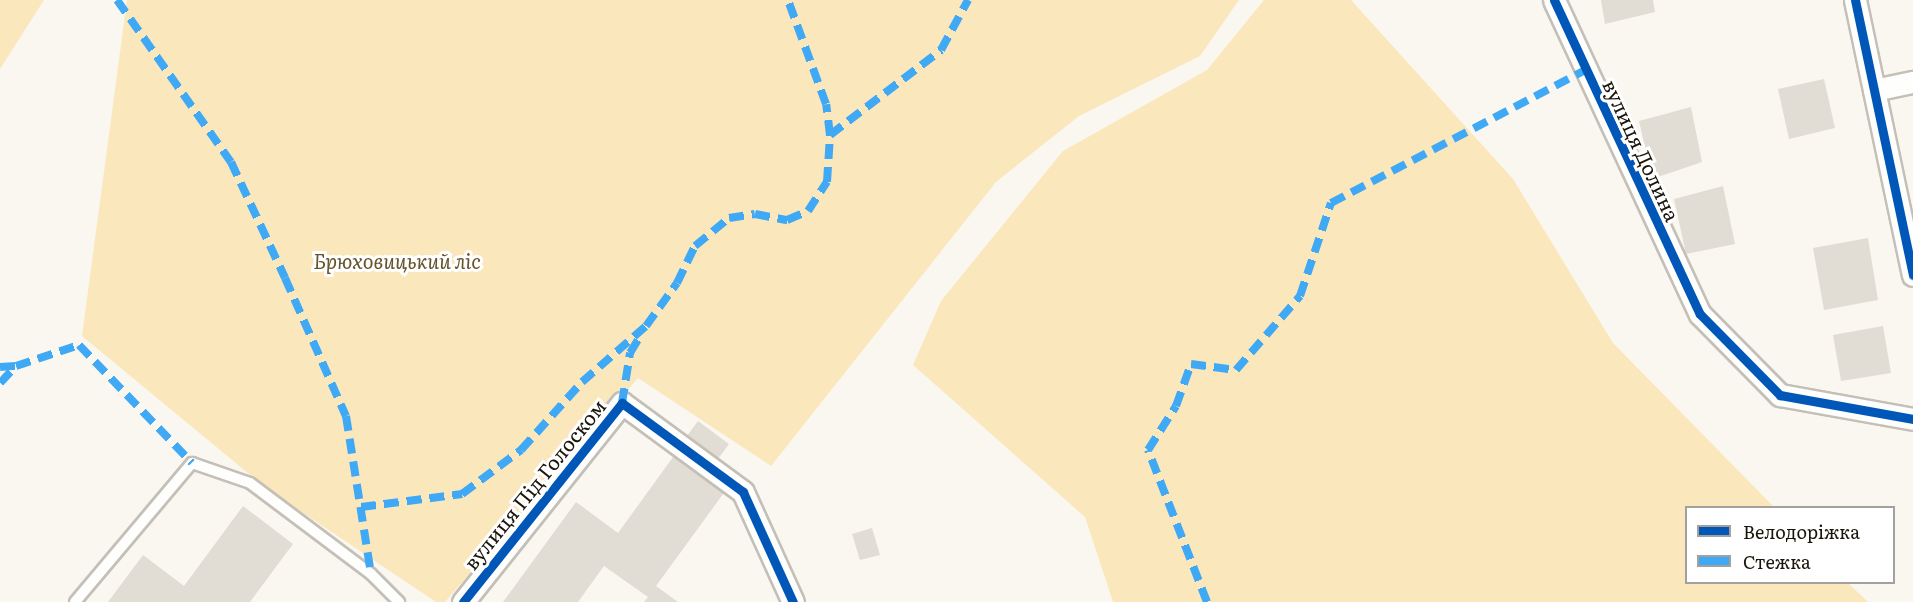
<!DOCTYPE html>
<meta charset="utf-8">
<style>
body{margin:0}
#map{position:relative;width:1913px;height:602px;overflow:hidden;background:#faf7f0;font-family:Literata,serif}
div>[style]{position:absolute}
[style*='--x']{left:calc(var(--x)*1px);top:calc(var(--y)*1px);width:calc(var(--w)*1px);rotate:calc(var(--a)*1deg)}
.green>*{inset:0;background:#fbe7bc}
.building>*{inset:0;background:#e1ddd5}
.roads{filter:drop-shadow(2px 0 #c4bfb7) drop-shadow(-2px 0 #c4bfb7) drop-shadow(0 2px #c4bfb7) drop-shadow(0 -2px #c4bfb7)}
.service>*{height:10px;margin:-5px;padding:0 5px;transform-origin:5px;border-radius:5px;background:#fefefd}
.minor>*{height:21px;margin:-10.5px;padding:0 10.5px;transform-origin:10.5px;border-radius:10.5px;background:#fefefd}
.quiet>*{height:8px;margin-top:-4px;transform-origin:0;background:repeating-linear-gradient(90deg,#3fa9f5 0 15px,transparent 0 23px)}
.cycleway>*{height:9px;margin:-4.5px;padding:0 4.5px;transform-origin:4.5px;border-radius:4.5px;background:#0057b8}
span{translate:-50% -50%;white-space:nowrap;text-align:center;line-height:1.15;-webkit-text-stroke:6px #fff;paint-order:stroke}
.street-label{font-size:20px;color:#1a150b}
.park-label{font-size:20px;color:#67542b;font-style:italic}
.legend{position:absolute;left:1685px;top:506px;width:210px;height:78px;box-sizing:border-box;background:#fff;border:2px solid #a3a19d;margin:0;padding:8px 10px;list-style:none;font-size:18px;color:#1a150b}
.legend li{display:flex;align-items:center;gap:12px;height:30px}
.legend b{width:30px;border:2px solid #a3a19d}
</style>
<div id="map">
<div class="green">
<div style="clip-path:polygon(0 0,44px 0,0 69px)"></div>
<div style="clip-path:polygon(127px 0,1239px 0,1200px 56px,1079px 116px,996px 182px,771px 466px,638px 378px,445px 602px,436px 602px,266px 488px,82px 336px)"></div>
<div style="clip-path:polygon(1264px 0,1351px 0,1513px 179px,1613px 343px,1774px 507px,1686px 508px,1686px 582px,1848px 583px,1868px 602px,1113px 602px,1085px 517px,913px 365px,941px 301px,1063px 151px,1207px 70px)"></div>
</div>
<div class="building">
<div style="clip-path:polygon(1601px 0,1653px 0,1655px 12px,1605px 24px)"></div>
<div style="clip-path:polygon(1824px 79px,1835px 128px,1789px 139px,1778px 89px)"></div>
<div style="clip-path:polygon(1691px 107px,1702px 162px,1652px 179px,1639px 121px)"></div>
<div style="clip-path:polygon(1723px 186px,1735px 244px,1686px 254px,1674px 199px)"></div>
<div style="clip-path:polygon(1868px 238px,1878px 300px,1824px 310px,1813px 248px)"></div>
<div style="clip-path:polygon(1883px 326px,1891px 373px,1841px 381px,1833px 335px)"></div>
<div style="clip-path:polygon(698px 421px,729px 444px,718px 459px,687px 436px)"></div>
<div style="clip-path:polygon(676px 453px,726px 490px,656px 586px,678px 602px,644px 602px,648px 597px,604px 566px,578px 602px,503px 602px,576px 502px,618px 533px)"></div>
<div style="clip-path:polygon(243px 506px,293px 544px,250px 602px,108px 602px,143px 555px,184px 586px)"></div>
<div style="clip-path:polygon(872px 528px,880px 555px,860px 560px,852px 534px)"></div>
</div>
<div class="roads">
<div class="service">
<div style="--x:75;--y:602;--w:182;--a:-49.9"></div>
<div style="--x:192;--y:463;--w:61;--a:19"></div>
<div style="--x:250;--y:483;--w:151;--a:36.9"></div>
<div style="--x:371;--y:574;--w:40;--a:45"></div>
</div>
<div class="minor">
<div style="--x:1554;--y:0;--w:346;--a:65.1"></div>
<div style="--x:1700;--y:314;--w:114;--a:45.4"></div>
<div style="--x:1780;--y:395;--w:135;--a:10.2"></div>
<div style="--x:1855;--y:0;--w:281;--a:78.1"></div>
<div style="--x:1874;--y:90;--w:40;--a:-12"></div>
<div style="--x:463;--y:602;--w:255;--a:-51.4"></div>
<div style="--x:622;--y:403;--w:150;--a:36.3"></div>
<div style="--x:743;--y:492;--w:121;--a:65.6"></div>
</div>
</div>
<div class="quiet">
<div style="--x:117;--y:0;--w:198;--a:54.9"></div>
<div style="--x:231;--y:162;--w:128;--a:65"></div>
<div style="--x:285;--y:278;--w:151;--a:66.2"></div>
<div style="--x:346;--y:416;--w:160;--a:81"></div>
<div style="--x:830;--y:135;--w:140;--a:-37.4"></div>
<div style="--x:941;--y:50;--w:57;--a:-61.6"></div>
<div style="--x:0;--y:367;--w:16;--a:-4"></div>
<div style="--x:16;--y:366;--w:66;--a:-18.4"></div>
<div style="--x:79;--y:345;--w:163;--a:46.2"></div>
<div style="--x:0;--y:383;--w:23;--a:-47"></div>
<div style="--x:622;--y:403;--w:51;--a:-80.9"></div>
<div style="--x:630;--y:353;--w:21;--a:-59"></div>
<div style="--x:361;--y:507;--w:102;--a:-7.3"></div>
<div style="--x:462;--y:494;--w:74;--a:-36.7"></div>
<div style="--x:521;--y:450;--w:91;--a:-48.1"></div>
<div style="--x:582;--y:382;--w:85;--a:-41.2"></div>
<div style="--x:646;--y:326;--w:53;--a:-54.2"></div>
<div style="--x:677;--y:283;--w:41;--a:-64.1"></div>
<div style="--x:695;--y:246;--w:44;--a:-39.5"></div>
<div style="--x:729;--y:218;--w:26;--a:-9"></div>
<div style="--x:755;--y:214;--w:33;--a:11"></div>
<div style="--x:787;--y:220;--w:23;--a:-23"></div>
<div style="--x:808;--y:211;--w:35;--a:-57"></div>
<div style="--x:827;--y:182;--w:47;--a:-86.3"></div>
<div style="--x:830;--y:135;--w:31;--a:-97"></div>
<div style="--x:826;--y:104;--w:111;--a:-110.1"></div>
<div style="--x:1207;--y:602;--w:163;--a:-111.2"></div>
<div style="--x:1148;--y:450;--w:52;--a:-57.5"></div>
<div style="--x:1176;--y:406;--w:45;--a:-70.3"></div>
<div style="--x:1191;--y:364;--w:45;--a:7.6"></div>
<div style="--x:1236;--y:370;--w:98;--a:-49.1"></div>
<div style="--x:1300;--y:296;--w:98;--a:-71.6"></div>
<div style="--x:1331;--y:203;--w:287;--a:-27.6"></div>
</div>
<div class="cycleway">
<div style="--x:1554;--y:0;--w:346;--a:65.1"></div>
<div style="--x:1700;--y:314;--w:114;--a:45.4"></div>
<div style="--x:1780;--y:395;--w:135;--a:10.2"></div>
<div style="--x:1855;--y:0;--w:281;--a:78.1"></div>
<div style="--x:463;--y:602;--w:255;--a:-51.4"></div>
<div style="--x:622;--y:403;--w:150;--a:36.3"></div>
<div style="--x:743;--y:492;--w:121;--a:65.6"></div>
</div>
<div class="street-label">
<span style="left:1642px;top:150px;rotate:65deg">вулиця Долина</span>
<span style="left:534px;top:484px;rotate:-51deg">вулиця Під Голоском</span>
</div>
<div class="park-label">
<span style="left:397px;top:260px">Брюховицький ліс</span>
</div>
<ul class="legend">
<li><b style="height:8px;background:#0057b8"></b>Велодоріжка</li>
<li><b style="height:8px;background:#3fa9f5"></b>Стежка</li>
</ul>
</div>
